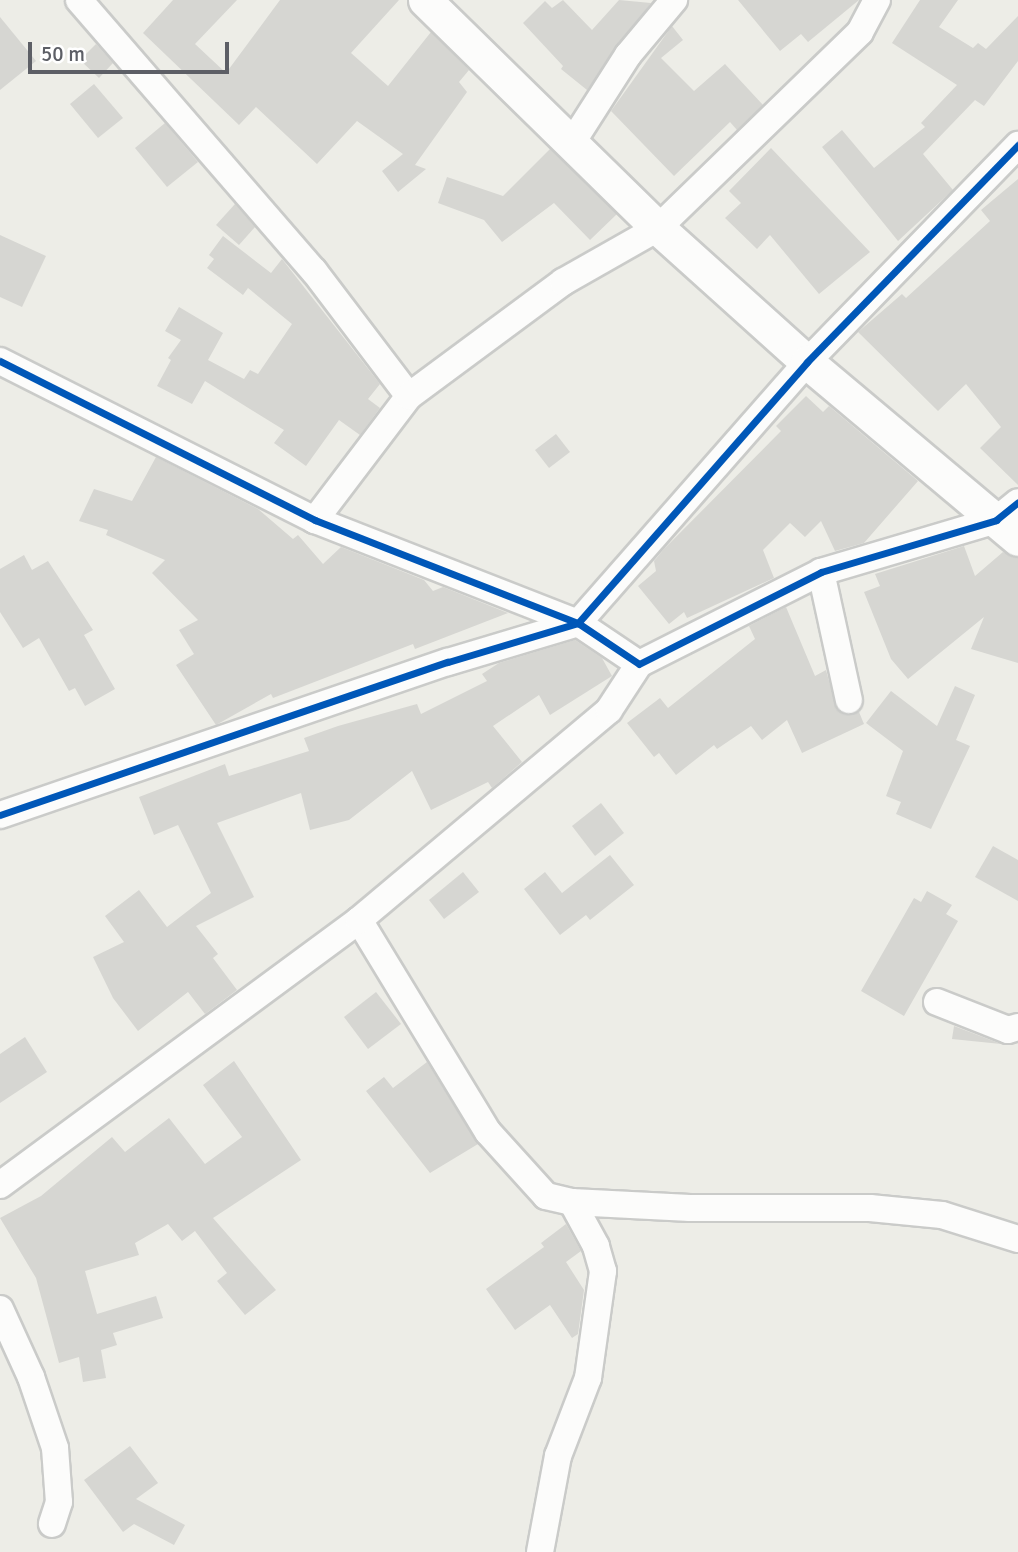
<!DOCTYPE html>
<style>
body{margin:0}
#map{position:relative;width:1018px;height:1552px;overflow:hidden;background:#edede7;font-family:Signika,sans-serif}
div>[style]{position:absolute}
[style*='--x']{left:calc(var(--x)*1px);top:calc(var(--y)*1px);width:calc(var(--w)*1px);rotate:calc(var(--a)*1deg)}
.building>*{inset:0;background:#d6d6d2}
.roads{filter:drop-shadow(2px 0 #cacbc9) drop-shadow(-2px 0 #cacbc9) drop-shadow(0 2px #cacbc9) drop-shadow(0 -2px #cacbc9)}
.minor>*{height:26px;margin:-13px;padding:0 13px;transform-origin:13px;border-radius:13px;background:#fcfcfb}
.tertiary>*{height:33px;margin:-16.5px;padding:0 16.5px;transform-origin:16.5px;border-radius:16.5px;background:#fcfcfb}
.cycleway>*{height:7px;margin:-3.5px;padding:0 3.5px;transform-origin:3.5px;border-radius:3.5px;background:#0057b8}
span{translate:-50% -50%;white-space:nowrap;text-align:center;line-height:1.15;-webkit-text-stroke:7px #fff;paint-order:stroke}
.scale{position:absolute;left:28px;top:42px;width:201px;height:32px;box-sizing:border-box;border:4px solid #5d5f66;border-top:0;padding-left:9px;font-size:21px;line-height:24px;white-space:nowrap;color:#5d5f66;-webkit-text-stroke:5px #fff;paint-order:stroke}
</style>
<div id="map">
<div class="building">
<div style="clip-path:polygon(173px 0,237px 0,195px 44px,226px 73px,280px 0,399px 0,351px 53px,388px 86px,431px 32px,469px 70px,459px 82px,467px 92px,415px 165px,426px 169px,398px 192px,382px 171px,403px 154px,357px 121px,317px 164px,256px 107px,239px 125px,143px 33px)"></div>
<div style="clip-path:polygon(563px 0,592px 30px,619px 0,651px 3px,587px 90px,561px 69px,563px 66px,523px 23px,545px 1px,552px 8px)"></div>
<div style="clip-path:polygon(738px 0,859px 0,808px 42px,801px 34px,780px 51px)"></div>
<div style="clip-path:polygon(920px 0,958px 0,939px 27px,973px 48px,978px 43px,986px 49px,1018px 16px,1018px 61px,984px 106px,975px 100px,923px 154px,953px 190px,898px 241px,822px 147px,842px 130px,874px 168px,925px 127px,921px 123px,957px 85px,892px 43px)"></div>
<div style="clip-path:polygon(0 17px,36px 61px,0 90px)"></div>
<div style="clip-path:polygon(672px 26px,683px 40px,661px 58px,694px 91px,725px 64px,763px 105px,737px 130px,730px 122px,674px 176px,611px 111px)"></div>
<div style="clip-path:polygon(96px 44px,113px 63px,99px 78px,80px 60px)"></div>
<div style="clip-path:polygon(94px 84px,123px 118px,98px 138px,70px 104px)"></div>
<div style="clip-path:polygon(165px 123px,198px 162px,167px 187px,135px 148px)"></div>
<div style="clip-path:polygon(771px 148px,870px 252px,819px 294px,770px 235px,757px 249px,725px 218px,741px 203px,729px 191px)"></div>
<div style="clip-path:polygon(550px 149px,617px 214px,590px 240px,554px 203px,502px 242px,484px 220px,438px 203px,447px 177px,503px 196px)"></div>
<div style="clip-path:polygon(1018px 179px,1018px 485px,980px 448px,1001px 427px,966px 384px,938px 411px,858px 332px,902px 294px,906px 298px,990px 221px,981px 210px)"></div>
<div style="clip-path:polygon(235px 204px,255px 227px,239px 245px,216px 225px)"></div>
<div style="clip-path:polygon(0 235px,46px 256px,22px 307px,0 297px)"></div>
<div style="clip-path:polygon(223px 236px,271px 273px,282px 259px,380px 384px,368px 399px,380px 408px,360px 435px,339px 420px,306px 466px,274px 443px,284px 430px,205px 381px,192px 404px,157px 386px,171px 360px,168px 358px,181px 340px,165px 331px,179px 307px,223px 333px,208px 360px,244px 379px,250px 370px,258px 374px,292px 324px,248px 288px,243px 295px,207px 268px,214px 259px,209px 255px)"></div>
<div style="clip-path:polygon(806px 396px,823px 412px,829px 406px,918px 481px,864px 543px,835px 551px,821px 521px,805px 537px,790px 523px,763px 550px,774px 578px,687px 618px,684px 612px,669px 624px,638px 586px,656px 571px,654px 561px,664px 549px,781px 431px,776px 426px)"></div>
<div style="clip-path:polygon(556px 434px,570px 452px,549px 468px,535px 450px)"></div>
<div style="clip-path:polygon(156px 457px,258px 509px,293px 539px,298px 535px,323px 564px,341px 547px,424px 580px,433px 591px,443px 587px,508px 613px,415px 649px,413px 644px,273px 698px,271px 694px,216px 725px,176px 665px,194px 654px,179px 630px,198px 620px,152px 573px,165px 560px,106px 535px,108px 530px,79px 521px,94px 489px,132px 501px)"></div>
<div style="clip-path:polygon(964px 546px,975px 576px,1003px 552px,1018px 558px,1018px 663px,971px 649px,984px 617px,908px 679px,891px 659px,864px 592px,880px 586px,875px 574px)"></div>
<div style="clip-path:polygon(24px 555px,32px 570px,48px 561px,93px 630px,84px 635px,115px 689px,85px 706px,75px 688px,69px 691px,39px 638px,23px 648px,0 612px,0 569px)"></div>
<div style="clip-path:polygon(786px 607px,815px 676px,826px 670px,837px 710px,845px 715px,859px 712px,864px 724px,802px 753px,787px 720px,762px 740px,751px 726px,717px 749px,714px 745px,676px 775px,659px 753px,654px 757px,627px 723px,660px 698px,668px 708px,755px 639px,749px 626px)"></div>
<div style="clip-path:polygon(575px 640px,602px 658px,612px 676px,550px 715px,539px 695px,493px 726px,522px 762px,492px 788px,488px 782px,431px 810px,412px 771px,349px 820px,310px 830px,301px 793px,217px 823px,254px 897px,196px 926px,218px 954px,213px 958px,237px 990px,205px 1014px,188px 992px,138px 1031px,113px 998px,93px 957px,124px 942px,105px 916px,139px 890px,167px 927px,211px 893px,178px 825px,154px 835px,139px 797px,225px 764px,229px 776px,309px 751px,304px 738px,338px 726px,417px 704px,421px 714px,487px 681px,482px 674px,499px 663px)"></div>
<div style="clip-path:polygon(955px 686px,975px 695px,956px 740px,970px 746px,931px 829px,896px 814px,901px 802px,886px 796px,903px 751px,866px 723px,891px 691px,937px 726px)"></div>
<div style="clip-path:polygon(601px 803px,624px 833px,595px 856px,572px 826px)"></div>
<div style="clip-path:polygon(993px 846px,1018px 860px,1018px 901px,975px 877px)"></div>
<div style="clip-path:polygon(610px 855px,634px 885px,590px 920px,586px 915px,560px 935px,524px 889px,545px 872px,562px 893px)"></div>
<div style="clip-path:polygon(463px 872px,479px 892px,444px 919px,429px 900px)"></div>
<div style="clip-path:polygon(927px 891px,952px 905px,946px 914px,958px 921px,904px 1016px,861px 991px,914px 898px,921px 902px)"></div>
<div style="clip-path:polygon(376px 992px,401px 1024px,368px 1049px,344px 1017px)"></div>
<div style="clip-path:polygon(954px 1026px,1001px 1044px,952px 1039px)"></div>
<div style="clip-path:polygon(25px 1037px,47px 1072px,0 1103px,0 1054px)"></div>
<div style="clip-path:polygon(234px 1061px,301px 1160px,213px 1218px,276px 1290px,245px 1315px,217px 1281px,227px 1273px,195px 1231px,182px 1241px,168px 1224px,135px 1243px,139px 1255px,85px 1271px,97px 1314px,156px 1296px,163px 1318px,113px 1333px,117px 1345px,101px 1350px,106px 1378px,83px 1382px,79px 1357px,59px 1363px,36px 1278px,0 1218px,41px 1196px,112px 1137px,125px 1152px,169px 1118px,205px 1164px,242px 1137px,203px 1085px)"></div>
<div style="clip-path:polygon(427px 1062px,478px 1144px,430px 1173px,366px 1091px,384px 1077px,393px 1088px)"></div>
<div style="clip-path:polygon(566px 1224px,581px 1251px,566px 1262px,584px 1290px,578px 1334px,572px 1338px,550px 1305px,515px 1330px,486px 1289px,544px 1247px,541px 1243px)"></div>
<div style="clip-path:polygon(130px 1446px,158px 1483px,136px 1499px,185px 1525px,174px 1545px,134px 1524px,123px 1532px,84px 1480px)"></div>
</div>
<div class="roads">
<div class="minor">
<div style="--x:79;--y:0;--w:359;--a:49.1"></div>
<div style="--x:314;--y:271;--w:157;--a:52.8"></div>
<div style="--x:409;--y:396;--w:156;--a:127.2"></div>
<div style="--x:573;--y:141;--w:102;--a:-57.4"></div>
<div style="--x:628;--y:55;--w:72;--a:-50.1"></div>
<div style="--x:0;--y:361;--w:353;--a:26.8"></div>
<div style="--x:315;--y:520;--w:282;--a:21.4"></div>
<div style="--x:578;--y:623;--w:73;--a:33.9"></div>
<div style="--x:639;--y:664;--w:204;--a:-26.8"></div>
<div style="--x:821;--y:572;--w:183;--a:-16.5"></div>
<div style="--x:996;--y:520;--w:28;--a:-39"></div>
<div style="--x:409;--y:396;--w:192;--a:-36.5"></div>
<div style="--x:563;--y:282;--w:109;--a:-29.6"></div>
<div style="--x:658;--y:228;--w:281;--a:-44.1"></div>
<div style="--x:860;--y:32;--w:36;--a:-62"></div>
<div style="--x:821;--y:572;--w:131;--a:77.7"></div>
<div style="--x:0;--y:815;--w:473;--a:-18.9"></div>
<div style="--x:448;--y:662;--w:136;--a:-16.7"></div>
<div style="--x:578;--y:623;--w:347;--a:-48.7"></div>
<div style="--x:807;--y:362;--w:303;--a:-45.8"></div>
<div style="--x:359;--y:920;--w:248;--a:58.7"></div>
<div style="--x:488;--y:1132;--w:86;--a:47.8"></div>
<div style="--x:546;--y:1196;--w:27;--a:13"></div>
<div style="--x:572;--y:1202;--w:118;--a:2.9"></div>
<div style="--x:690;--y:1208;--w:180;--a:0"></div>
<div style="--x:870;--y:1208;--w:72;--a:5.6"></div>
<div style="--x:942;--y:1215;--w:80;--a:17.5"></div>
<div style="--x:937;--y:1002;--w:76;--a:21.5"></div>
<div style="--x:1008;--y:1030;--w:10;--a:-17"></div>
<div style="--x:0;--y:1185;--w:446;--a:-36.4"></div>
<div style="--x:359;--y:920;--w:326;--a:-40"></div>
<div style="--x:609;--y:710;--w:55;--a:-56.9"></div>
<div style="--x:0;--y:1309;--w:75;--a:65.5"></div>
<div style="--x:31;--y:1377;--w:75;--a:71.3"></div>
<div style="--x:55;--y:1448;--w:54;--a:85.8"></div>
<div style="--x:59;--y:1502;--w:23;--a:108"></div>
<div style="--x:540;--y:1552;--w:98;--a:-79.4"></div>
<div style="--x:558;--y:1456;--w:84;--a:-69"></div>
<div style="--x:588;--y:1378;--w:108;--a:-82"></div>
<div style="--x:603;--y:1271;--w:26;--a:-106"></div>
<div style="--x:596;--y:1246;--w:50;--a:-118.6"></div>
</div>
<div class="tertiary">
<div style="--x:425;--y:0;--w:326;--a:44.4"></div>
<div style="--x:658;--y:228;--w:200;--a:42"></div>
<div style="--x:807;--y:362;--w:275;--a:40"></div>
</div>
</div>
<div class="cycleway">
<div style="--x:0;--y:361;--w:353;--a:26.8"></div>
<div style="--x:315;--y:520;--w:282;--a:21.4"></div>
<div style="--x:578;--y:623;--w:73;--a:33.9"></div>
<div style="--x:639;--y:664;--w:204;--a:-26.8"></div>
<div style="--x:821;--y:572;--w:183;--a:-16.5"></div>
<div style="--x:996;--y:520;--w:28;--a:-39"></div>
<div style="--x:0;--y:815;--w:473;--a:-18.9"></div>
<div style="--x:448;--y:662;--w:136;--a:-16.7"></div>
<div style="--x:578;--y:623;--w:347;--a:-48.7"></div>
<div style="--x:807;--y:362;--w:303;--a:-45.8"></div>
</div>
<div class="scale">50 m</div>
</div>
